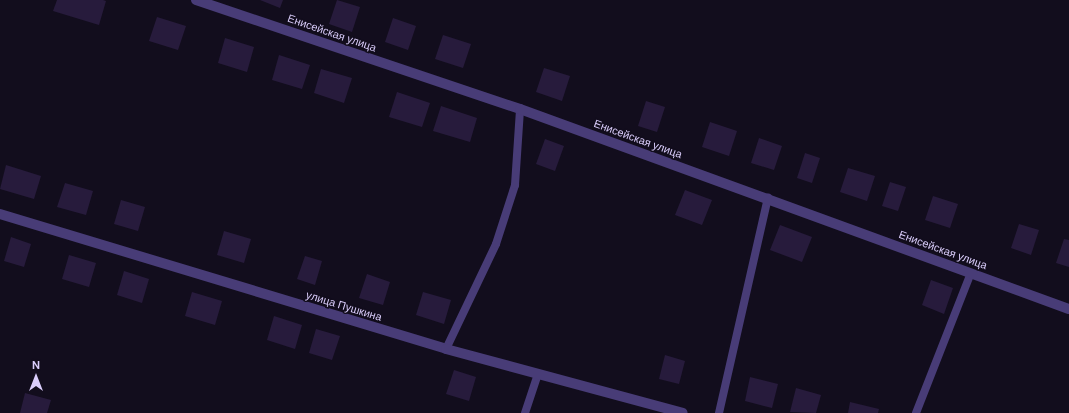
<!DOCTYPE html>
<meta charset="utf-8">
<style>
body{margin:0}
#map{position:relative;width:1069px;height:413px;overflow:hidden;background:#120d1d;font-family:"DM Sans",sans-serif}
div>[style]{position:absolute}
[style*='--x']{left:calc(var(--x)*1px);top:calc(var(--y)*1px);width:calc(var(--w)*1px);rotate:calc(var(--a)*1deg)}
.building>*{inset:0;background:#271b3c}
.lane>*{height:8px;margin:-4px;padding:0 4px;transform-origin:4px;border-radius:4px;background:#483c77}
.street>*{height:10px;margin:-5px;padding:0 5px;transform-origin:5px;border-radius:5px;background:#483c77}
span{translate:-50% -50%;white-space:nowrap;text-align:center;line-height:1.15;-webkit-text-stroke:3px #120d1d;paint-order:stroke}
.street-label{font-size:11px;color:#dacdfb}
.north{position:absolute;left:16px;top:357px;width:40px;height:40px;-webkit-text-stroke:3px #120d1d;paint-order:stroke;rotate:0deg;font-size:11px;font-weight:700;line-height:16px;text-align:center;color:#dacdfb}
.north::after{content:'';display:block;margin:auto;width:14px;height:18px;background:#dacdfb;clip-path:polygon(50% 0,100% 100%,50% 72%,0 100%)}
</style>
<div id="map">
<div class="building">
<div style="clip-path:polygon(57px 0,103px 0,106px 1px,99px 25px,53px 11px)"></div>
<div style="clip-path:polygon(260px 0,283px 0,280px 8px)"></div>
<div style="clip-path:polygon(337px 0,360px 7px,352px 32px,329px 24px)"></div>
<div style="clip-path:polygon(157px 17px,186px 26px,178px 50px,149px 41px)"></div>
<div style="clip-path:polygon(393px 18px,416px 26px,408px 50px,385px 42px)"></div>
<div style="clip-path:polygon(443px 35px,471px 44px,463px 68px,435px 59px)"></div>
<div style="clip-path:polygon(225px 38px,254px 47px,247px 72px,218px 63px)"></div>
<div style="clip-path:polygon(279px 55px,310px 65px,302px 89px,272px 80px)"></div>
<div style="clip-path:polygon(544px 68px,570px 76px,562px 101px,536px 92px)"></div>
<div style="clip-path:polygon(321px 69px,352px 78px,344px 103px,314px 93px)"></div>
<div style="clip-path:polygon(397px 92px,430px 103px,422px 127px,389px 117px)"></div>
<div style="clip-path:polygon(646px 101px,665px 107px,657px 132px,638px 126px)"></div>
<div style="clip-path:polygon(441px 106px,477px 118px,470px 142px,433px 131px)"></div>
<div style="clip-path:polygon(710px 122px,737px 131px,729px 156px,702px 147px)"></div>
<div style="clip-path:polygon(759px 138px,782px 146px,774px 170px,751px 163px)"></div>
<div style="clip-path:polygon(545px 139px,564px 146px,555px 171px,536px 164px)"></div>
<div style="clip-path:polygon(805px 153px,820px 158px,812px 183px,797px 178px)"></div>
<div style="clip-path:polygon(6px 165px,41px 176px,34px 199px,0 189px)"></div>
<div style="clip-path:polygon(848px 168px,875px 176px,867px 201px,840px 192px)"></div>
<div style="clip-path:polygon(890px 182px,906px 187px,898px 211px,882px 206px)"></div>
<div style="clip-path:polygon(65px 183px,93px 191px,86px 215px,57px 207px)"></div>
<div style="clip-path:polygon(685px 190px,712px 200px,702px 225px,675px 215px)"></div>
<div style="clip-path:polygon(933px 196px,958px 204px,950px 228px,925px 220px)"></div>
<div style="clip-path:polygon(121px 200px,145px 207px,138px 231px,114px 224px)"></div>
<div style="clip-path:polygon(1019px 224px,1039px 230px,1031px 255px,1011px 248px)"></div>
<div style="clip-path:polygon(780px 225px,812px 237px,802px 262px,770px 250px)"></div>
<div style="clip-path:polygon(224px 231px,251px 239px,244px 263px,217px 255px)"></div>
<div style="clip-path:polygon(11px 237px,31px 244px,24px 267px,4px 261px)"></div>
<div style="clip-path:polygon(1064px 239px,1069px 240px,1069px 267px,1056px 263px)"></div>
<div style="clip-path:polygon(69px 255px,96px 263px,89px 287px,62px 279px)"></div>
<div style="clip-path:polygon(305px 256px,322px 261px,315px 285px,297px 279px)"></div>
<div style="clip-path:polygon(124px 271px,149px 279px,142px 303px,117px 295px)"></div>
<div style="clip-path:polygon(367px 274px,390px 282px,383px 305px,359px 298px)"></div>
<div style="clip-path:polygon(931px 280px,953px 288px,944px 314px,922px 305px)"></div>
<div style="clip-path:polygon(192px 292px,222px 301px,215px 325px,185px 316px)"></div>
<div style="clip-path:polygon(423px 292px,451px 300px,444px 324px,416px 315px)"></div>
<div style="clip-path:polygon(274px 316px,302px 325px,295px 349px,267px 340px)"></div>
<div style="clip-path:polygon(316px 329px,340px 336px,332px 360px,309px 353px)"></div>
<div style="clip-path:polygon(665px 355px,685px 361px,679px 384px,659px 379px)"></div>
<div style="clip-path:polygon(454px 370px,476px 377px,469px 401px,446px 394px)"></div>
<div style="clip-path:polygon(750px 377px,778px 384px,772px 408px,745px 401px)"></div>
<div style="clip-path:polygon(796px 388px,821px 395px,816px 413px,790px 412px)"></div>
<div style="clip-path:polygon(25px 393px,51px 400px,47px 413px,20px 413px)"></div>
<div style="clip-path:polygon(850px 402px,879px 409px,878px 413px,848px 413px)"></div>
</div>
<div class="lane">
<div style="--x:446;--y:349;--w:116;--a:-64.5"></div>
<div style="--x:496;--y:244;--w:62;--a:-72.1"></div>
<div style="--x:515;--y:185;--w:76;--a:-86.2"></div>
<div style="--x:525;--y:413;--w:41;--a:-71.6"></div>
<div style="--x:719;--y:413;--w:221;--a:-77.2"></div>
<div style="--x:916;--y:413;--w:150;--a:-68.6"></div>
</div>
<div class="street">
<div style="--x:196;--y:0;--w:342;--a:18.6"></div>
<div style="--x:520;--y:109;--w:584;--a:20.02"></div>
<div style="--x:0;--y:214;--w:466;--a:16.8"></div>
<div style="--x:446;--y:349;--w:245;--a:15.1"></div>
</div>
<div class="street-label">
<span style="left:332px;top:33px;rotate:19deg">Енисейская улица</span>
<span style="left:638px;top:139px;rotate:20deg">Енисейская улица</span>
<span style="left:943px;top:250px;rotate:20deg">Енисейская улица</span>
<span style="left:344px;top:306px;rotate:17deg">улица Пушкина</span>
</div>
<div class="north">N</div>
</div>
